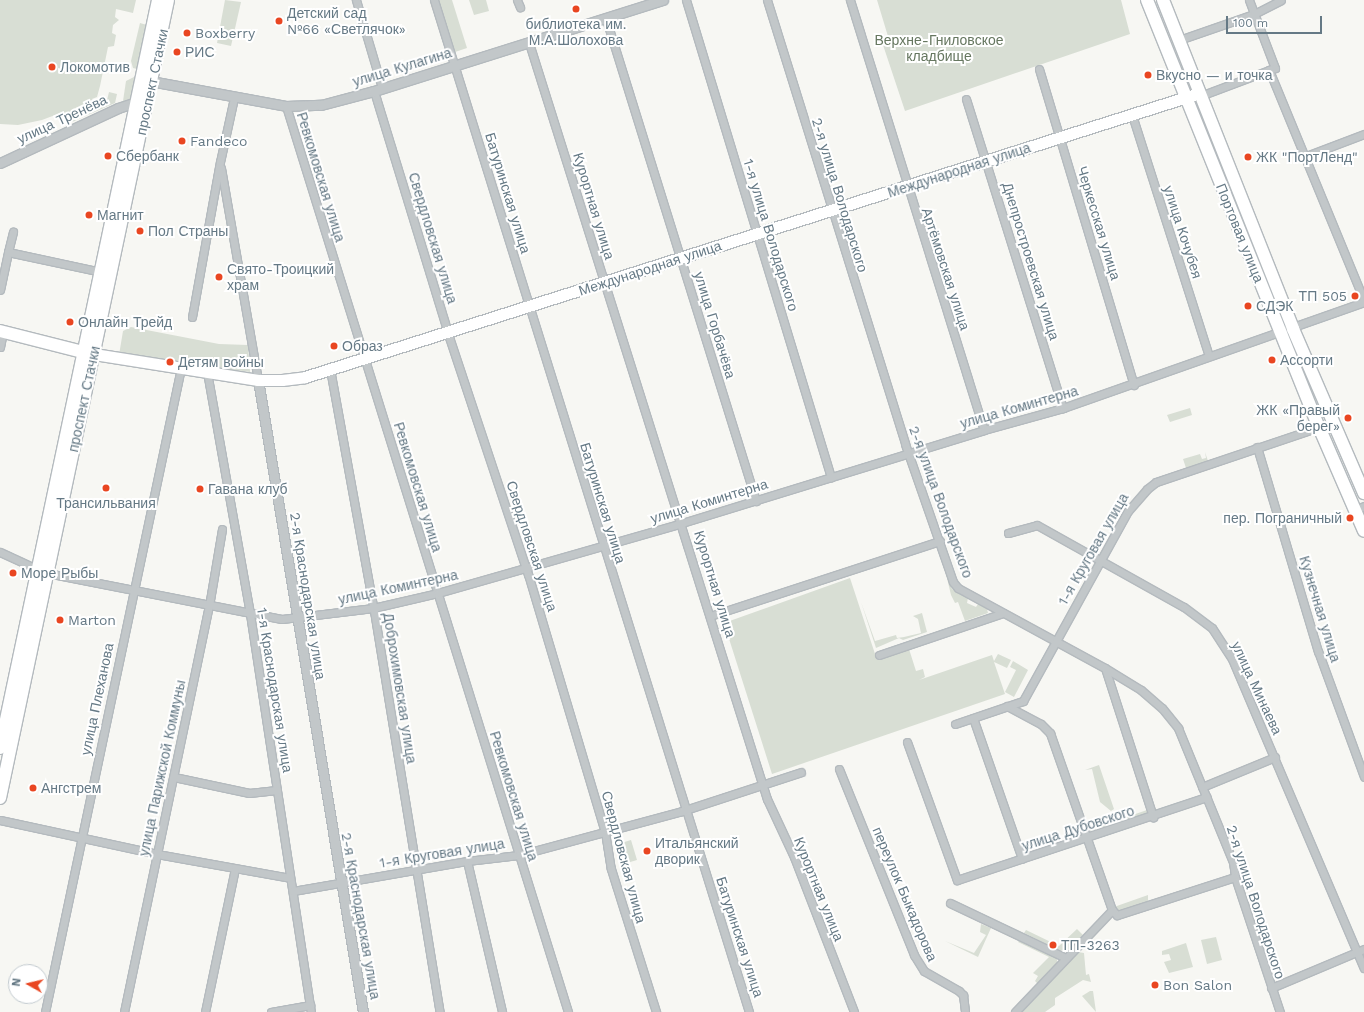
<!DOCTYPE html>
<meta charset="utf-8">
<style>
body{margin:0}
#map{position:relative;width:1364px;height:1012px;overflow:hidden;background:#f7f7f3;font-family:"Work Sans",sans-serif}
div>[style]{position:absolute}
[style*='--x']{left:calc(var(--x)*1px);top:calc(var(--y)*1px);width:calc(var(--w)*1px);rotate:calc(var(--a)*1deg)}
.green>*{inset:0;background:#d8ded4}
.roads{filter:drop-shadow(1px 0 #b4babe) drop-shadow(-1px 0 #b4babe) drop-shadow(0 1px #b4babe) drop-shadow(0 -1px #b4babe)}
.minor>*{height:7px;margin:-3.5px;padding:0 3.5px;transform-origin:3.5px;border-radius:3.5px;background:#c2c7c9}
.tertiary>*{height:9px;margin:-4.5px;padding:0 4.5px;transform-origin:4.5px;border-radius:4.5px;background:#c2c7c9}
.secondary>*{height:11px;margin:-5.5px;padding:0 5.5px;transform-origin:5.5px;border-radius:5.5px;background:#fff}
.primary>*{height:12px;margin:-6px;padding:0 6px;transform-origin:6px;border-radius:6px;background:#fff}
.dots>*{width:11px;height:11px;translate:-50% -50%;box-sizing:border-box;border:2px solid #fff;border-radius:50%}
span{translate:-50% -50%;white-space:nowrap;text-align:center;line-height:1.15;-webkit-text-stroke:4px #fff;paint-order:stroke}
.poi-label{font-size:14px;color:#657985}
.left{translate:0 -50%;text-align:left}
.right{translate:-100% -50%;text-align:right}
.park-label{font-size:14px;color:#667760}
.street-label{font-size:14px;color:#657985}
.north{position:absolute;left:8px;top:964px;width:40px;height:40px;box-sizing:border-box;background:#fff;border:1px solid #c1c9ce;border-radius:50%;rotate:278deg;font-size:11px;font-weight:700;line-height:16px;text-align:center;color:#657985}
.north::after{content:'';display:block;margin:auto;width:14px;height:18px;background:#e94621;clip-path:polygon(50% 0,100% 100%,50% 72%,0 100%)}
.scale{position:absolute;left:1226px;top:16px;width:96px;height:18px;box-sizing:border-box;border:2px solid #657985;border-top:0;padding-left:5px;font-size:12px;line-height:14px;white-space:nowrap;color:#657985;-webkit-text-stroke:3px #fff;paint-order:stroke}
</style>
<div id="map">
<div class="green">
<div style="clip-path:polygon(0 0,136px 0,133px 13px,116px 9px,115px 17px,119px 20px,113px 25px,112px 33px,116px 35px,114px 46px,108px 47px,100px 86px,97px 97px,92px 99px,95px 104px,107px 100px,109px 92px,117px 94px,115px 103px,72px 122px,69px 116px,63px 112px,42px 120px,18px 125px,0 124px)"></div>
<div style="clip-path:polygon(225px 0,241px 2px,231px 46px,217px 43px)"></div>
<div style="clip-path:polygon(435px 0,452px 0,467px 48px,452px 53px)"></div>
<div style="clip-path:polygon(469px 0,486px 0,489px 11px,474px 15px)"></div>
<div style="clip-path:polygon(877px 0,1121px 0,1130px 34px,905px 111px,883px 45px,890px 43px)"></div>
<div style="clip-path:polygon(140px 23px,147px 25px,137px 69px,133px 68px,131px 61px)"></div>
<div style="clip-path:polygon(136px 76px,131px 99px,123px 101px,126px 81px)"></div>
<div style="clip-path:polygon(131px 327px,219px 344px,248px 345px,250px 372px,119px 355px,123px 331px)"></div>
<div style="clip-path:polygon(1190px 408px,1192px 415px,1170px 422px,1167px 415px)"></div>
<div style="clip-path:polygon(1205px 452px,1208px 461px,1186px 468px,1183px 459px,1200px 454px,1202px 459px,1206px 458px)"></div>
<div style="clip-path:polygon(946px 574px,952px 589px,968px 598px,967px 603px,976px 607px,978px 604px,987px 609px,988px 613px,965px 621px,958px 602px,955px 603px,951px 595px)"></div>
<div style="clip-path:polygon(850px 578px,877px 660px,909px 649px,916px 671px,923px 669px,925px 677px,919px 680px,992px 655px,994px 661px,998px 654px,1011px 660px,1007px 668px,994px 662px,1005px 694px,772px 774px,724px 623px)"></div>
<div style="clip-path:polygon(861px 602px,875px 641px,896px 635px,897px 638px,904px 637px,921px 633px,918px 619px,913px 616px,922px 613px,927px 632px,903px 640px,899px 638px,876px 648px)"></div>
<div style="clip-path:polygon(1013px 661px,1028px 670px,1014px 697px,1005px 692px,1016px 670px,1010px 667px)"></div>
<div style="clip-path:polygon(1099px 765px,1114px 809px,1111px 811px,1100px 802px,1092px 769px,1085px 770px)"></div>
<div style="clip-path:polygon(1147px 810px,1148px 814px,1090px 832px,1086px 822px,1092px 829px)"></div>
<div style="clip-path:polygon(631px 840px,637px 860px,627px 863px,621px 843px)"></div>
<div style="clip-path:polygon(1148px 895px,1148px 903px,1116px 912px,1114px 907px)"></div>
<div style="clip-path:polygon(981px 924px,991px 928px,978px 957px,945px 941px,974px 953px,986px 935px,980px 932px)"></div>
<div style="clip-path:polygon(1077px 929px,1083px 935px,1069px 949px,1060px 951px,1024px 933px,1026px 930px,1059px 946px)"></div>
<div style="clip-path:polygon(1021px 937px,1057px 958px,1057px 964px,1038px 984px,1035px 981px,1038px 976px,1033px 973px,1049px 957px,1018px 942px)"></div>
<div style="clip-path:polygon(1216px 937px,1222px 960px,1207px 964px,1201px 940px)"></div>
<div style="clip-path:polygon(1186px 943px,1193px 967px,1169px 973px,1164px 962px,1171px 960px,1169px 954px,1162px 955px,1162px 951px)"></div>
<div style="clip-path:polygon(1078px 952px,1084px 953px,1086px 975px,1089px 974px,1091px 982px,1083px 980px,1055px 998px,1055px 1005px,1045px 1012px,1020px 1012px)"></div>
<div style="clip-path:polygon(1090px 991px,1093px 991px,1096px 1012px,1082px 996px)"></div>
</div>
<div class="roads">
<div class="minor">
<div style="--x:356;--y:0;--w:92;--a:73.5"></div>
<div style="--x:434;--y:0;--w:1060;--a:72.71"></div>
<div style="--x:517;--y:0;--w:8;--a:67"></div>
<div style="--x:686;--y:0;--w:499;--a:73.1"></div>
<div style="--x:767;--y:0;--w:465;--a:72.7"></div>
<div style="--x:905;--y:444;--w:146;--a:70.8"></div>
<div style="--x:953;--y:582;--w:8;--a:50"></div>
<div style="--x:958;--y:588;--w:167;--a:28.6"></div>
<div style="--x:1105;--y:668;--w:42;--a:31.4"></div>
<div style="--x:1141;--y:690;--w:28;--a:41"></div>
<div style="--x:1162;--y:708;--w:26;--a:51"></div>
<div style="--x:1178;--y:728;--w:145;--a:67.7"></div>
<div style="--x:1233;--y:862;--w:15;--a:82"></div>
<div style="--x:1235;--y:877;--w:142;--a:71.6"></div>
<div style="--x:850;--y:0;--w:450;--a:72.7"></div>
<div style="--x:1249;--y:0;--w:73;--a:69.1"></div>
<div style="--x:1275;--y:68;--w:6;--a:162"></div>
<div style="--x:1269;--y:70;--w:249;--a:67.6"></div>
<div style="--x:606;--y:19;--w:505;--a:72.71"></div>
<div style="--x:1179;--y:40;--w:79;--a:-19.1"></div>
<div style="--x:1254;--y:14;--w:30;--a:-27"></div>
<div style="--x:529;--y:43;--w:793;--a:72.53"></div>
<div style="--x:767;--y:799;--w:64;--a:65"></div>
<div style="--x:794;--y:857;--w:166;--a:68.8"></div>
<div style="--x:1039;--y:69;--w:330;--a:73.3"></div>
<div style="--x:374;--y:91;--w:257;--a:73"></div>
<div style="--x:449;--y:337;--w:250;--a:71.6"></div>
<div style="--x:528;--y:574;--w:269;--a:73.4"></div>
<div style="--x:605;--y:832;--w:37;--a:81"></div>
<div style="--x:611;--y:869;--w:150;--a:72.5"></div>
<div style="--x:1200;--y:96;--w:74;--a:-20.6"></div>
<div style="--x:966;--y:99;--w:324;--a:72.6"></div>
<div style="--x:286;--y:106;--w:949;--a:72.71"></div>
<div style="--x:1132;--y:115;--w:253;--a:72.3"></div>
<div style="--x:1306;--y:156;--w:62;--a:-20.8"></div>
<div style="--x:221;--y:168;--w:215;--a:80.1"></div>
<div style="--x:8;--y:252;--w:21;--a:-76"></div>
<div style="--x:0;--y:290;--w:39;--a:-78"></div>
<div style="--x:8;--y:252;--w:95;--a:12.1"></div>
<div style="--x:192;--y:317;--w:158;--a:-79.8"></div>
<div style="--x:220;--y:162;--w:66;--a:-77.7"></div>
<div style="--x:0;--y:347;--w:16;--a:-79"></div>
<div style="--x:330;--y:369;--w:246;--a:79.7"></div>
<div style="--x:374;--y:611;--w:406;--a:80.7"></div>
<div style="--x:207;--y:372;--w:246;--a:79.9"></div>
<div style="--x:250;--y:614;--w:403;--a:81.3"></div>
<div style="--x:1257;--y:447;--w:213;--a:73.4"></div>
<div style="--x:1318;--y:651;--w:134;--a:69.9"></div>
<div style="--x:1355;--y:510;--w:10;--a:-24"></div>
<div style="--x:1008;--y:533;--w:30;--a:-15"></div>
<div style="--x:1037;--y:525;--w:168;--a:29.2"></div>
<div style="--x:1184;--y:607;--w:35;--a:37"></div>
<div style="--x:1212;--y:628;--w:37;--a:57"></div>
<div style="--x:1232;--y:659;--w:336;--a:66.9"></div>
<div style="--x:0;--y:552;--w:41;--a:24.7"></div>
<div style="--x:47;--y:573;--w:239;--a:11.1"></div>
<div style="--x:282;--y:619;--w:92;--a:-6.9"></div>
<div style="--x:373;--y:608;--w:67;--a:-13"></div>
<div style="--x:438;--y:593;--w:254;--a:-16"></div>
<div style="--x:682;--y:523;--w:316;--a:-17.1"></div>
<div style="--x:984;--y:430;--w:82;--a:-15.6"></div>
<div style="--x:1063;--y:408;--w:319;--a:-19.4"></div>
<div style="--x:710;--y:616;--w:242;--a:-18.1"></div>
<div style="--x:879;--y:655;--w:131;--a:-18.7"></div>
<div style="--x:1105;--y:668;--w:157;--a:72.1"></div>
<div style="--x:1007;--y:706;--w:38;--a:28"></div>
<div style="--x:1041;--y:724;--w:13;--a:45"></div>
<div style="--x:1050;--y:733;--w:188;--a:70.7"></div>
<div style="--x:1112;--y:910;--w:7;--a:45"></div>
<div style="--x:1117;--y:915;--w:124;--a:-17.9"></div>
<div style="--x:973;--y:718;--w:149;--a:70.8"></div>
<div style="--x:955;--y:724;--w:72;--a:-18.7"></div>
<div style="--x:1023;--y:701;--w:217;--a:-61.1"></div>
<div style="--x:1128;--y:511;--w:29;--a:-49"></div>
<div style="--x:1147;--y:489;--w:11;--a:-38"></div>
<div style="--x:1156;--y:482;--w:172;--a:-18.6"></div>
<div style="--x:907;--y:742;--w:147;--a:70.1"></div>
<div style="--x:957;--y:880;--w:263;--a:-18.4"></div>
<div style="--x:839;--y:769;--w:201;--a:68"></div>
<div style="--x:914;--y:955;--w:19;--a:58"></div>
<div style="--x:924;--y:971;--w:40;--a:29.7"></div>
<div style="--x:959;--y:991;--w:6;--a:45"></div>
<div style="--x:963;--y:995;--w:17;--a:83"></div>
<div style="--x:174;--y:777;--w:77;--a:12"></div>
<div style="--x:249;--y:793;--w:28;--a:-6"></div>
<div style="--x:1202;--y:787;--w:79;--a:-22.3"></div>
<div style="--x:0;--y:820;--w:161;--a:12.2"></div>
<div style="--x:157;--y:854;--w:135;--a:10.2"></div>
<div style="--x:467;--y:861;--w:155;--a:76.9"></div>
<div style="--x:293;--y:891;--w:177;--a:-9.8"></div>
<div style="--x:467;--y:861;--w:52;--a:-6.6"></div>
<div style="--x:519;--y:855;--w:169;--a:-15.1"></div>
<div style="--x:682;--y:811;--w:125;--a:-18.1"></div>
<div style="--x:950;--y:903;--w:128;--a:25.4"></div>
<div style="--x:1271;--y:988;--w:101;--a:-22.8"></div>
<div style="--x:45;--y:1012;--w:658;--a:-78.08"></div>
<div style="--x:124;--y:1012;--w:415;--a:-78.2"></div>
<div style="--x:209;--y:606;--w:78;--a:-80.4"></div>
<div style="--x:205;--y:1012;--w:146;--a:-78.2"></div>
<div style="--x:271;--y:1012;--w:40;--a:-10"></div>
<div style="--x:1015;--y:1012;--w:141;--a:-46.4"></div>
</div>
<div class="tertiary">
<div style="--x:145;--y:80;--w:143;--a:10.4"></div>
<div style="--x:286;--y:106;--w:35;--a:-2"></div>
<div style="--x:321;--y:105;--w:55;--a:-14.8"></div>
<div style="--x:374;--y:91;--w:303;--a:-17.5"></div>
<div style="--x:0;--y:163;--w:130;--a:-25"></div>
<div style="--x:118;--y:108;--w:20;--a:-18"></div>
<div style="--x:258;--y:380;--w:641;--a:80.57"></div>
</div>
<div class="secondary">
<div style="--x:94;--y:354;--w:166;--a:9"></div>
<div style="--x:258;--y:380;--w:24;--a:0"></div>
<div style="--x:282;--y:380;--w:23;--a:-7"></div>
<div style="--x:305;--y:377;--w:938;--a:-17.62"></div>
</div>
<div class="primary">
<div style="--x:1147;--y:0;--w:460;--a:68.1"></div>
<div style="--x:1319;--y:427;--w:113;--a:66.6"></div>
<div style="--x:1163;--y:0;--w:354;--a:68.4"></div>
<div style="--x:1293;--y:329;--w:179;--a:66.6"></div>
<div style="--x:0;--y:331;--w:94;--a:14.2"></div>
<div style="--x:0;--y:748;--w:765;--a:-78.07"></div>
<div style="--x:0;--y:798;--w:815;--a:-78.11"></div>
</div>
</div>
<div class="dots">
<div style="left:576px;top:9px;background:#e94621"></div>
<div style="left:279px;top:21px;background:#e94621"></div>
<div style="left:187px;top:33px;background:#e94621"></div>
<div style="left:177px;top:52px;background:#e94621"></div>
<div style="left:52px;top:67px;background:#e94621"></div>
<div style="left:1148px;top:75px;background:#e94621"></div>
<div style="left:182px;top:141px;background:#e94621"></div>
<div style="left:108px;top:156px;background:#e94621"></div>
<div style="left:1248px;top:157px;background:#e94621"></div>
<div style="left:89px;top:215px;background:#e94621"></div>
<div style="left:140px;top:231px;background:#e94621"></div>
<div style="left:219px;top:277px;background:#e94621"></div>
<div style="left:1355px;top:296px;background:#e94621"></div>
<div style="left:1248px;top:306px;background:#e94621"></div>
<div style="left:70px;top:322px;background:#e94621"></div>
<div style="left:334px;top:346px;background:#e94621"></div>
<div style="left:1272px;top:360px;background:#e94621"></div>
<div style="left:170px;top:362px;background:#e94621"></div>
<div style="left:1348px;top:418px;background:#e94621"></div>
<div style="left:106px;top:488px;background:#e94621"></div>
<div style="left:200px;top:489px;background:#e94621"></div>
<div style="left:1350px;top:518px;background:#e94621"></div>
<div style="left:13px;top:573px;background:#e94621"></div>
<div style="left:60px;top:620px;background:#e94621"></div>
<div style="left:33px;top:788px;background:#e94621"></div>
<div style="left:647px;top:851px;background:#e94621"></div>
<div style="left:1053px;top:945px;background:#e94621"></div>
<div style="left:1155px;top:985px;background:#e94621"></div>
</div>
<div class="poi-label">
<span class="left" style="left:287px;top:21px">Детский сад<br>№66 «Светлячок»</span>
<span style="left:576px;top:32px">библиотека им.<br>М.А.Шолохова</span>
<span class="left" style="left:195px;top:33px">Boxberry</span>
<span class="left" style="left:185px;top:52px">РИС</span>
<span class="left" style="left:60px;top:67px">Локомотив</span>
<span class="left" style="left:1156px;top:75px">Вкусно — и точка</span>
<span class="left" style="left:190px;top:141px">Fandeco</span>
<span class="left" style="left:116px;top:156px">Сбербанк</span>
<span class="left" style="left:1256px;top:157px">ЖК "ПортЛенд"</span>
<span class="left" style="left:97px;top:215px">Магнит</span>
<span class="left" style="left:148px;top:231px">Пол Страны</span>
<span class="left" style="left:227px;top:277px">Свято-Троицкий<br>храм</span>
<span class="right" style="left:1347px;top:296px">ТП 505</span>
<span class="left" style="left:1256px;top:306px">СДЭК</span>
<span class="left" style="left:78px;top:322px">Онлайн Трейд</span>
<span class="left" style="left:342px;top:346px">Образ</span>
<span class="left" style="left:1280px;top:360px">Ассорти</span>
<span class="left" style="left:178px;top:362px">Детям войны</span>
<span class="right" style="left:1340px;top:418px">ЖК «Правый<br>берег»</span>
<span class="left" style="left:208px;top:489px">Гавана клуб</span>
<span style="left:106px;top:503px">Трансильвания</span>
<span class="right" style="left:1342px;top:518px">пер. Пограничный</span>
<span class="left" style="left:21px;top:573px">Море Рыбы</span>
<span class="left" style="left:68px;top:620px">Marton</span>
<span class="left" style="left:41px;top:788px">Ангстрем</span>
<span class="left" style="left:655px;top:851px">Итальянский<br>дворик</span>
<span class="left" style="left:1061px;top:945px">ТП-3263</span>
<span class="left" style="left:1163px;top:985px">Bon Salon</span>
</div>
<div class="park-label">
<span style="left:939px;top:48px">Верхне-Гниловское<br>кладбище</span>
</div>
<div class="street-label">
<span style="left:402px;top:67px;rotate:-17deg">улица Кулагина</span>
<span style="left:152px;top:82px;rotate:-78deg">проспект Стачки</span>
<span style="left:62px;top:119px;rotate:-25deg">улица Тренёва</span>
<span style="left:959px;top:170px;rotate:-18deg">Международная улица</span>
<span style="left:321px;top:177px;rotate:73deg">Ревкомовская улица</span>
<span style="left:508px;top:193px;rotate:73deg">Батуринская улица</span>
<span style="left:840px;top:195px;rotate:73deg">2-я улица Володарского</span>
<span style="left:594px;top:206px;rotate:73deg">Курортная улица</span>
<span style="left:1099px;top:223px;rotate:73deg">Черкесская улица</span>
<span style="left:1183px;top:232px;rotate:72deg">улица Кочубея</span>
<span style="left:1240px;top:233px;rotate:68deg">Портовая улица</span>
<span style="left:771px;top:235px;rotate:73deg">1-я улица Володарского</span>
<span style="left:433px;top:238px;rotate:73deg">Свердловская улица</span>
<span style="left:1031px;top:261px;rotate:73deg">Днепростроевская улица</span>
<span style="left:650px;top:268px;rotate:-18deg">Международная улица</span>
<span style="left:946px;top:269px;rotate:72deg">Артёмовская улица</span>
<span style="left:715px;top:325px;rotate:73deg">улица Горбачёва</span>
<span style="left:84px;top:399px;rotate:-78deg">проспект Стачки</span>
<span style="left:1019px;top:407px;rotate:-16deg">улица Коминтерна</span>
<span style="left:418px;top:487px;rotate:73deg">Ревкомовская улица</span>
<span style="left:709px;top:501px;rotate:-17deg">улица Коминтерна</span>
<span style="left:941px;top:502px;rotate:70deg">2-я улица Володарского</span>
<span style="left:603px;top:503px;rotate:73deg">Батуринская улица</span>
<span style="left:532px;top:546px;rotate:72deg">Свердловская улица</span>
<span style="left:1093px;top:549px;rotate:-60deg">1-я Круговая улица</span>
<span style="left:715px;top:584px;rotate:73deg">Курортная улица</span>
<span style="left:398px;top:587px;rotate:-12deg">улица Коминтерна</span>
<span style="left:308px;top:596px;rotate:81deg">2-я Краснодарская улица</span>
<span style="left:1320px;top:609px;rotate:73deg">Кузнечная улица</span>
<span style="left:400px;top:688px;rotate:81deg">Доброхимовская улица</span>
<span style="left:1257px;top:688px;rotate:65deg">улица Минаева</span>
<span style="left:275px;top:690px;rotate:81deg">1-я Краснодарская улица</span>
<span style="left:97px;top:699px;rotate:-78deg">улица Плеханова</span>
<span style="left:162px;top:768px;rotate:-78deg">улица Парижской Коммуны</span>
<span style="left:514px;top:796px;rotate:73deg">Ревкомовская улица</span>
<span style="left:1078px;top:828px;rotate:-18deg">улица Дубовского</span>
<span style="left:442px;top:853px;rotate:-9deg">1-я Круговая улица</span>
<span style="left:624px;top:857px;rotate:75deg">Свердловская улица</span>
<span style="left:819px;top:889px;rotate:68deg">Курортная улица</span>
<span style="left:905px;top:894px;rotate:67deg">переулок Быкадорова</span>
<span style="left:1256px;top:902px;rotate:72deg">2-я улица Володарского</span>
<span style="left:361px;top:916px;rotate:80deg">2-я Краснодарская улица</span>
<span style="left:740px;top:937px;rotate:72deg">Батуринская улица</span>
</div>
<div class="north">N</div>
<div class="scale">100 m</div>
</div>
